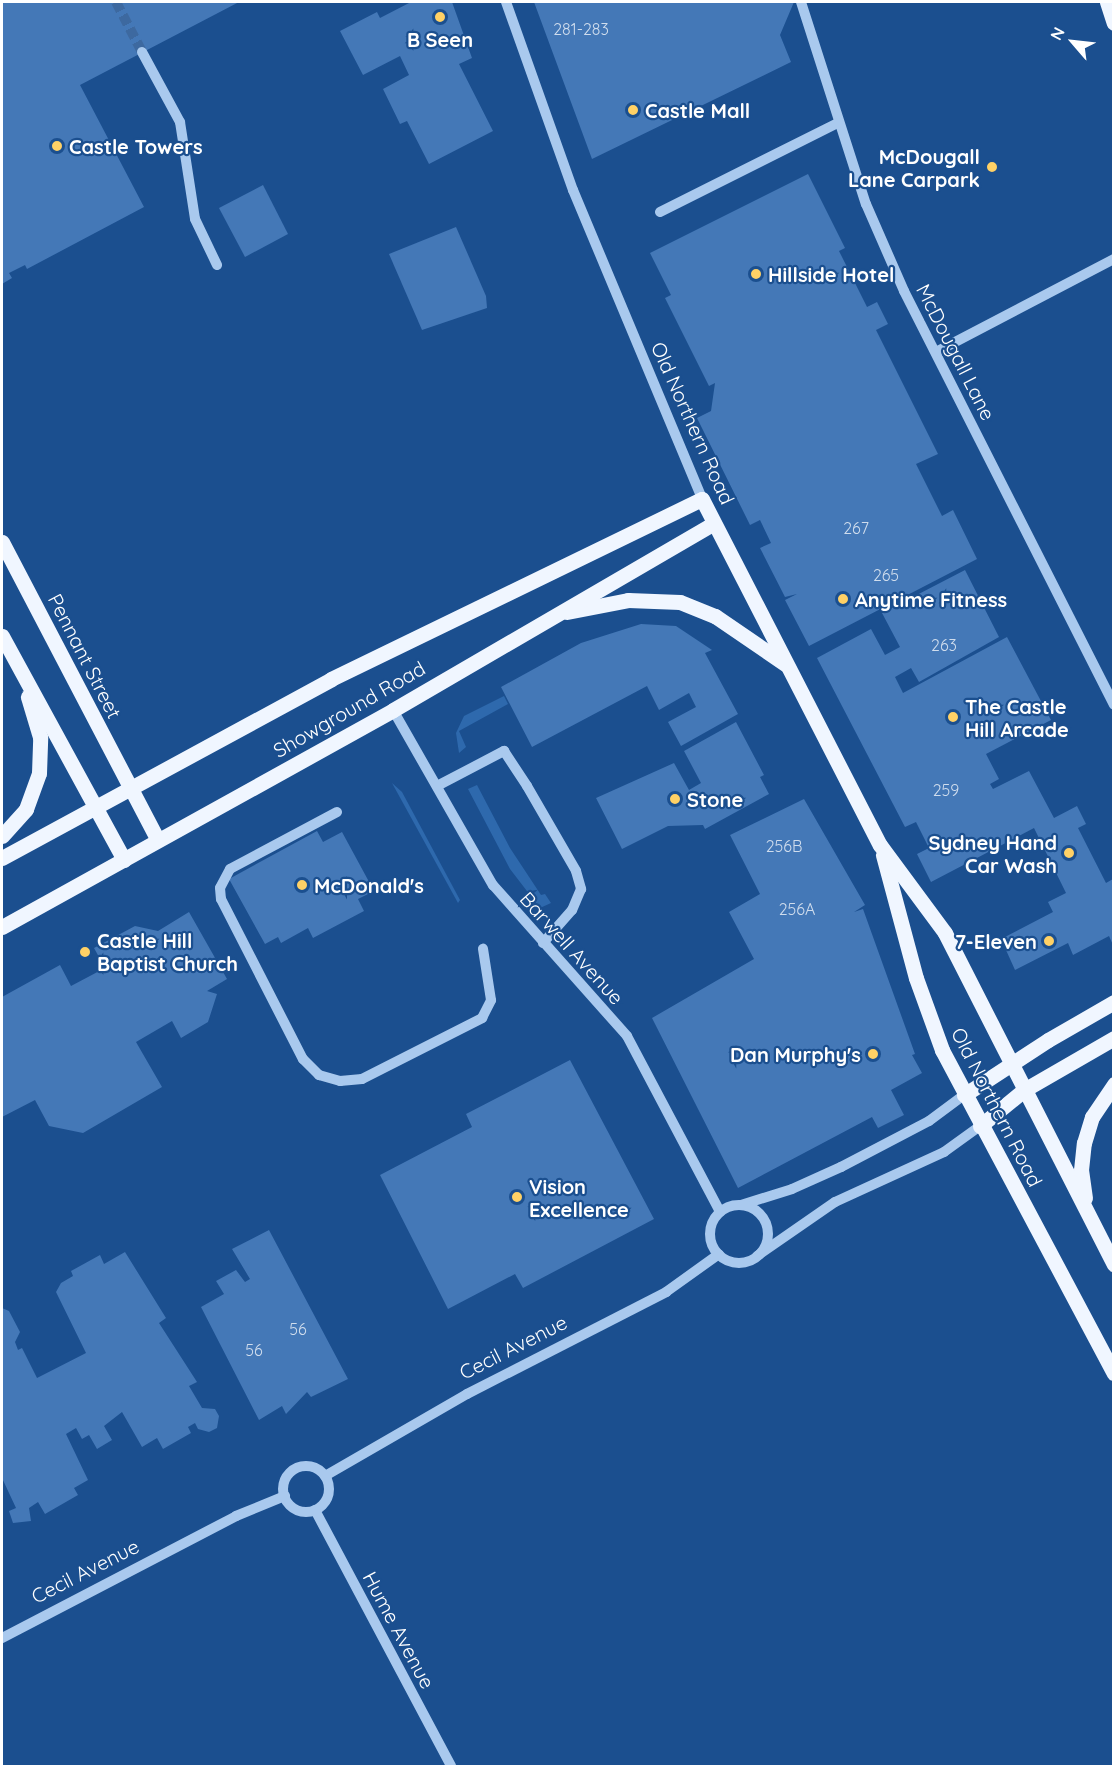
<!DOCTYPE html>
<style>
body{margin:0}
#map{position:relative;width:1115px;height:1768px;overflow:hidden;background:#1b4f8f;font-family:Quicksand,sans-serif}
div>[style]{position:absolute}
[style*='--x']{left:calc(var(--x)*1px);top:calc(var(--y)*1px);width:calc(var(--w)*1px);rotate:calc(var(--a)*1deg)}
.green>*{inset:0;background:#2e69ad}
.building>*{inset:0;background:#4478b7}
.minor-tunnel>*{height:10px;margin-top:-5px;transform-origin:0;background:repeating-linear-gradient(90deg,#3d69a0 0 10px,transparent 0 15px)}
.minor>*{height:10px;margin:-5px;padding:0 5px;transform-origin:5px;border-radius:5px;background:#a9c9ee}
.minor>.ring{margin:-5px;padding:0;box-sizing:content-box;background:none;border:10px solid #a9c9ee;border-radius:50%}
.major>*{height:15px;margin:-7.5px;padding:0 7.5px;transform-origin:7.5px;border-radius:7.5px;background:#f0f6ff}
.dots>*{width:16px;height:16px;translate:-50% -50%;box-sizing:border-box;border:3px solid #1b4f8f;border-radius:50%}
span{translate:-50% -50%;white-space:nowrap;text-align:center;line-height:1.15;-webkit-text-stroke:4.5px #1b4f8f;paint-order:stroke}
.number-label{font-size:16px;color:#d0dded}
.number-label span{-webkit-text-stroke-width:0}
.poi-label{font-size:20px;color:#fff;font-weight:700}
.left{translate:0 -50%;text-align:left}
.right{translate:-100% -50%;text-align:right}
.street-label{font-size:20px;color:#fff}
.frame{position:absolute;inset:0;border:3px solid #fff;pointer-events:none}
.north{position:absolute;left:1043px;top:12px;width:60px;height:60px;-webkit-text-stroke:4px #1b4f8f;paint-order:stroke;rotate:298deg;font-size:16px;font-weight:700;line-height:24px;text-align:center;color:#fff}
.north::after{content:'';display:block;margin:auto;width:21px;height:27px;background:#fff;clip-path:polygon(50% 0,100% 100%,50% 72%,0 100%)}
</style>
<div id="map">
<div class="green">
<div style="clip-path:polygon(504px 696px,508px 704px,459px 731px,466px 747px,459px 753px,456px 733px,464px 716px)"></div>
<div style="clip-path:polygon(392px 783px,402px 792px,460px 900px,458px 903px)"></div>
<div style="clip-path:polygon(477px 785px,510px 848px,541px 895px,545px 894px,551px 903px,540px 908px,510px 869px,468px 789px)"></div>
</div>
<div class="building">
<div style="clip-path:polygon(2px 2px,239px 2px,80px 85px,144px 207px,27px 269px,25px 265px,9px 273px,12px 278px,2px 284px)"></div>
<div style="clip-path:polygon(411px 2px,452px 2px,472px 58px,459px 64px,493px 131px,429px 164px,407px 121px,400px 124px,383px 89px,409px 75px,400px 56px,363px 75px,340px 31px,377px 12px,380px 18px)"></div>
<div style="clip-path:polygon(534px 2px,794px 2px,780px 35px,791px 62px,592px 159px)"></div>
<div style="clip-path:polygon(808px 174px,845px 248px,839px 251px,867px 307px,877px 302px,888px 324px,876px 330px,938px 454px,916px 464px,942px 516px,953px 510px,977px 559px,809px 646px,785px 600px,797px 594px,785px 597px,760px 548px,771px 543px,760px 520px,750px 525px,697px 418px,711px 411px,715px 383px,709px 386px,665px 298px,671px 295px,650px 253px)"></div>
<div style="clip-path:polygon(263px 185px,288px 234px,245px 257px,219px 208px)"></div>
<div style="clip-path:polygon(456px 227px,486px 296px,487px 308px,422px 330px,389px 254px)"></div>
<div style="clip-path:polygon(965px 570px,999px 637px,919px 682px,911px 668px,895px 677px,903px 693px,1007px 637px,1051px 720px,986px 754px,999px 779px,990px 784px,993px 789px,1029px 771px,1054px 818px,1077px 806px,1086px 824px,1078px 828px,1106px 883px,1113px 879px,1113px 945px,1109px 936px,1073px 955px,1068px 943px,1015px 970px,1001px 939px,1053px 912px,1048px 902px,1066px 893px,1034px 828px,931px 882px,917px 854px,929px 848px,916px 822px,905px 827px,817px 658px,871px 629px,885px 655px,900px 647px,882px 613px)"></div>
<div style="clip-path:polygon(641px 624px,676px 626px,712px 650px,705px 653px,738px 714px,681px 746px,668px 722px,696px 707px,689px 693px,659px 710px,647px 686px,532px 747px,501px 687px,581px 643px)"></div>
<div style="clip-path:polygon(736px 722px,764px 775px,760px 777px,769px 794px,705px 829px,703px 825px,668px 826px,622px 849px,596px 798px,674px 763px,689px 790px,701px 783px,684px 751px)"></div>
<div style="clip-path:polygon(804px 799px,865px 905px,854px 912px,863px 909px,915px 1054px,912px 1055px,922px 1073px,891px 1090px,904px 1115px,878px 1128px,872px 1117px,738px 1188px,652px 1018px,754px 959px,729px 912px,760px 894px,730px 835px)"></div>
<div style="clip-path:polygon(317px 831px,323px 842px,342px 832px,374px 891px,358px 899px,364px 911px,313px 938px,308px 928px,281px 943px,278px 937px,265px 944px,229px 879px)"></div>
<div style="clip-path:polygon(189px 912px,227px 979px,207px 991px,217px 994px,208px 1022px,181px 1038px,172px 1021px,136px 1042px,162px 1087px,83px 1133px,49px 1126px,35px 1100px,2px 1117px,2px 997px,60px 965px,71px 986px,105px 968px,94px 948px,135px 926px,158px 931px)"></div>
<div style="clip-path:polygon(570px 1060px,654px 1219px,523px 1288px,515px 1274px,448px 1309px,380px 1175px,472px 1127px,466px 1114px)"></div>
<div style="clip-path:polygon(269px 1230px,348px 1379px,311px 1397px,307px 1392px,286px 1414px,282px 1406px,259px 1420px,201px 1307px,224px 1294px,216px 1281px,236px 1270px,245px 1282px,250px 1279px,232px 1249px)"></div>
<div style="clip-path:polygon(125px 1252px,166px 1318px,159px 1323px,197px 1382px,189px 1386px,202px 1408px,215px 1409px,219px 1416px,217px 1428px,209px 1432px,198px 1429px,195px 1423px,188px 1427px,191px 1433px,163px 1449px,157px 1438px,142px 1447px,122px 1412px,104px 1426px,112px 1440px,97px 1449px,89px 1435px,82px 1439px,76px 1428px,66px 1434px,88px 1480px,74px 1488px,78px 1495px,45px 1514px,38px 1502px,29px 1508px,31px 1521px,13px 1523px,9px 1511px,16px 1508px,2px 1478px,2px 1308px,9px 1311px,20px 1332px,15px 1342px,18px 1350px,22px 1348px,37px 1378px,86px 1353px,56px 1292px,61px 1283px,73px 1276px,71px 1271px,100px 1255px,104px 1264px)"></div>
</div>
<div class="minor-tunnel">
<div style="--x:116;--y:2;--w:56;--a:62.5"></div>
</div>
<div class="minor">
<div style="--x:506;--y:2;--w:200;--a:70.4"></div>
<div style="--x:573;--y:190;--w:335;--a:67.3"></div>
<div style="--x:801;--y:2;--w:212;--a:72.2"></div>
<div style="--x:866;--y:204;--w:95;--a:66.4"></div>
<div style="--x:904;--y:291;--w:464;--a:63.1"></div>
<div style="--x:142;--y:52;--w:80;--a:61.5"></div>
<div style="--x:180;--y:122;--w:98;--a:81.2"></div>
<div style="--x:195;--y:219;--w:51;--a:64.4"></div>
<div style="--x:660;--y:212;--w:199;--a:-26.6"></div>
<div style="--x:936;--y:352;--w:201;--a:-27.6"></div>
<div style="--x:393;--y:710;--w:202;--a:60.3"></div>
<div style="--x:493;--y:885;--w:202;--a:48.4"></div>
<div style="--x:627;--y:1036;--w:199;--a:62.1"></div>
<div style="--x:437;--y:786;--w:76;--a:-27.6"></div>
<div style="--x:504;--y:751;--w:42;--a:56.7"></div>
<div style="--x:527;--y:786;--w:98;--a:60"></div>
<div style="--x:576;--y:871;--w:19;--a:74"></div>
<div style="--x:581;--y:889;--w:23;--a:113"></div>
<div style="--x:572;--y:910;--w:44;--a:131.3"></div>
<div style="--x:337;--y:812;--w:121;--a:152"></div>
<div style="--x:230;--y:869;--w:21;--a:118"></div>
<div style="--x:220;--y:888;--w:11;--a:85"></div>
<div style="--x:221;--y:899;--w:180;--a:62.9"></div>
<div style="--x:303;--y:1059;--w:23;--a:45"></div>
<div style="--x:319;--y:1075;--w:22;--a:16"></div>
<div style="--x:340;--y:1081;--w:22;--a:-5"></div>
<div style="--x:362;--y:1079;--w:135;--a:-26.9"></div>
<div style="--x:482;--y:1018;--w:20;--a:-63"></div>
<div style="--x:491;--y:1000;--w:52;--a:-98.9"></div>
<div style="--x:741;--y:1205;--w:53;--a:-17.4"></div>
<div style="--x:792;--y:1189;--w:54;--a:-24.2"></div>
<div style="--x:841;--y:1167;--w:99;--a:-27.6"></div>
<div style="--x:929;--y:1121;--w:44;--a:-36.6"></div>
<div class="ring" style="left:710px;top:1205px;width:48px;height:48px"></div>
<div style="--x:757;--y:1256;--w:95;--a:-34.7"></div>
<div style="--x:835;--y:1202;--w:120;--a:-24.6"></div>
<div style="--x:944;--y:1152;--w:44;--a:-35.8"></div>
<div class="ring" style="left:283px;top:1466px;width:36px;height:36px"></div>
<div style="--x:325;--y:1476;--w:164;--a:-30"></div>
<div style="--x:467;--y:1394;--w:224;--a:-27.1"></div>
<div style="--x:666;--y:1292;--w:65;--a:-35.6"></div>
<div style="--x:315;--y:1510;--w:290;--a:62"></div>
<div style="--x:2;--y:1638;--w:264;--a:-27.5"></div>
<div style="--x:236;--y:1516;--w:53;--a:-22.2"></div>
</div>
<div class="major">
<div style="--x:1107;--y:2;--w:22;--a:72"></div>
<div style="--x:2;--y:542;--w:336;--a:62.4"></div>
<div style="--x:567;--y:612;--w:62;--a:-11.1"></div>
<div style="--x:628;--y:600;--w:52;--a:2.2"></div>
<div style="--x:680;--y:602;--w:38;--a:22"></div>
<div style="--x:715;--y:616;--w:85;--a:34.4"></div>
<div style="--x:2;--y:636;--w:255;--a:61.4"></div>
<div style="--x:2;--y:836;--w:36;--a:-48"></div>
<div style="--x:26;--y:809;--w:38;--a:-70"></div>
<div style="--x:39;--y:773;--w:36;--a:-88"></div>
<div style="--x:40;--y:737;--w:42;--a:-106.7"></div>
<div style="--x:883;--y:855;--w:127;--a:75"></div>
<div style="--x:916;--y:978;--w:77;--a:70.1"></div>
<div style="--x:942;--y:1050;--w:366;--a:62"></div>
<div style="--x:2;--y:858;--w:375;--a:-28.5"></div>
<div style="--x:331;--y:679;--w:412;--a:-25.9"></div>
<div style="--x:702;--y:499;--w:389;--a:62.8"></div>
<div style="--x:880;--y:845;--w:109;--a:53.5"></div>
<div style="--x:945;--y:933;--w:372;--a:63"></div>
<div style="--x:2;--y:927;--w:447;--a:-29"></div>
<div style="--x:393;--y:710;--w:371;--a:-30.2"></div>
<div style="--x:964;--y:1095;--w:100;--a:-33.2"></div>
<div style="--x:1048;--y:1040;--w:76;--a:-29.9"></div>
<div style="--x:980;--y:1126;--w:57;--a:-39.3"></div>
<div style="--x:1024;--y:1090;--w:104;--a:-30"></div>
<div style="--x:1085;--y:1198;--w:28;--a:-98"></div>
<div style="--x:1081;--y:1170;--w:27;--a:-84"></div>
<div style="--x:1084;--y:1143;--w:27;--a:-73"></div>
<div style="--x:1092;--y:1117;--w:40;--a:-56"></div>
</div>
<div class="dots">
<div style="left:440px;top:17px;background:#ffd166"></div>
<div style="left:633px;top:110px;background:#ffd166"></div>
<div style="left:57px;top:146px;background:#ffd166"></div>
<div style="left:992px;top:167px;background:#ffd166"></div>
<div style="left:756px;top:274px;background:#ffd166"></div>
<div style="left:843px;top:599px;background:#ffd166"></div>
<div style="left:953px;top:717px;background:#ffd166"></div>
<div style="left:675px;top:799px;background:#ffd166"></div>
<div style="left:1069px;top:853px;background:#ffd166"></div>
<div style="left:302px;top:885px;background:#ffd166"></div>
<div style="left:1049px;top:941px;background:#ffd166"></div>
<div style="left:85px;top:952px;background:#ffd166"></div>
<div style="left:873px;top:1054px;background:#ffd166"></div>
<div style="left:517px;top:1197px;background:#ffd166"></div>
</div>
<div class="number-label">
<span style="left:581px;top:29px">281-283</span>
<span style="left:856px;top:528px">267</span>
<span style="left:886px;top:575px">265</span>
<span style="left:944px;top:645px">263</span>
<span style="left:946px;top:790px">259</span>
<span style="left:784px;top:846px">256B</span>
<span style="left:797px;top:909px">256A</span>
<span style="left:298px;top:1329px">56</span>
<span style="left:254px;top:1350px">56</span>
</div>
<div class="poi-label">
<span style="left:440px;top:39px">B Seen</span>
<span class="left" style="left:645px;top:110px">Castle Mall</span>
<span class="left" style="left:69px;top:146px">Castle Towers</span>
<span class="right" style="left:980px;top:168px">McDougall<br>Lane Carpark</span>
<span class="left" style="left:768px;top:274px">Hillside Hotel</span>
<span class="left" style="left:855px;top:599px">Anytime Fitness</span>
<span class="left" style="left:965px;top:718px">The Castle<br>Hill Arcade</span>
<span class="left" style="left:687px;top:799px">Stone</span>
<span class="right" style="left:1057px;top:854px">Sydney Hand<br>Car Wash</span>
<span class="left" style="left:314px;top:885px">McDonald's</span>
<span class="left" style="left:97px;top:952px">Castle Hill<br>Baptist Church</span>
<span class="right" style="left:1037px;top:941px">7-Eleven</span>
<span class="right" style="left:861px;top:1054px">Dan Murphy's</span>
<span class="left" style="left:529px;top:1198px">Vision<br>Excellence</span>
</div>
<div class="street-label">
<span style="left:956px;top:352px;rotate:63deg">McDougall Lane</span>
<span style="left:693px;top:423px;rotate:66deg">Old Northern Road</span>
<span style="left:85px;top:656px;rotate:63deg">Pennant Street</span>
<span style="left:349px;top:709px;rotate:-30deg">Showground Road</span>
<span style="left:572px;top:948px;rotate:48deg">Barwell Avenue</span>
<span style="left:997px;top:1107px;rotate:63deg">Old Northern Road</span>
<span style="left:513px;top:1347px;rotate:-27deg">Cecil Avenue</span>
<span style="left:85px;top:1571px;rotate:-27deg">Cecil Avenue</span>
<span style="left:399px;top:1630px;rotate:62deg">Hume Avenue</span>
</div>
<div class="frame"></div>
<div class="north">N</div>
</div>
